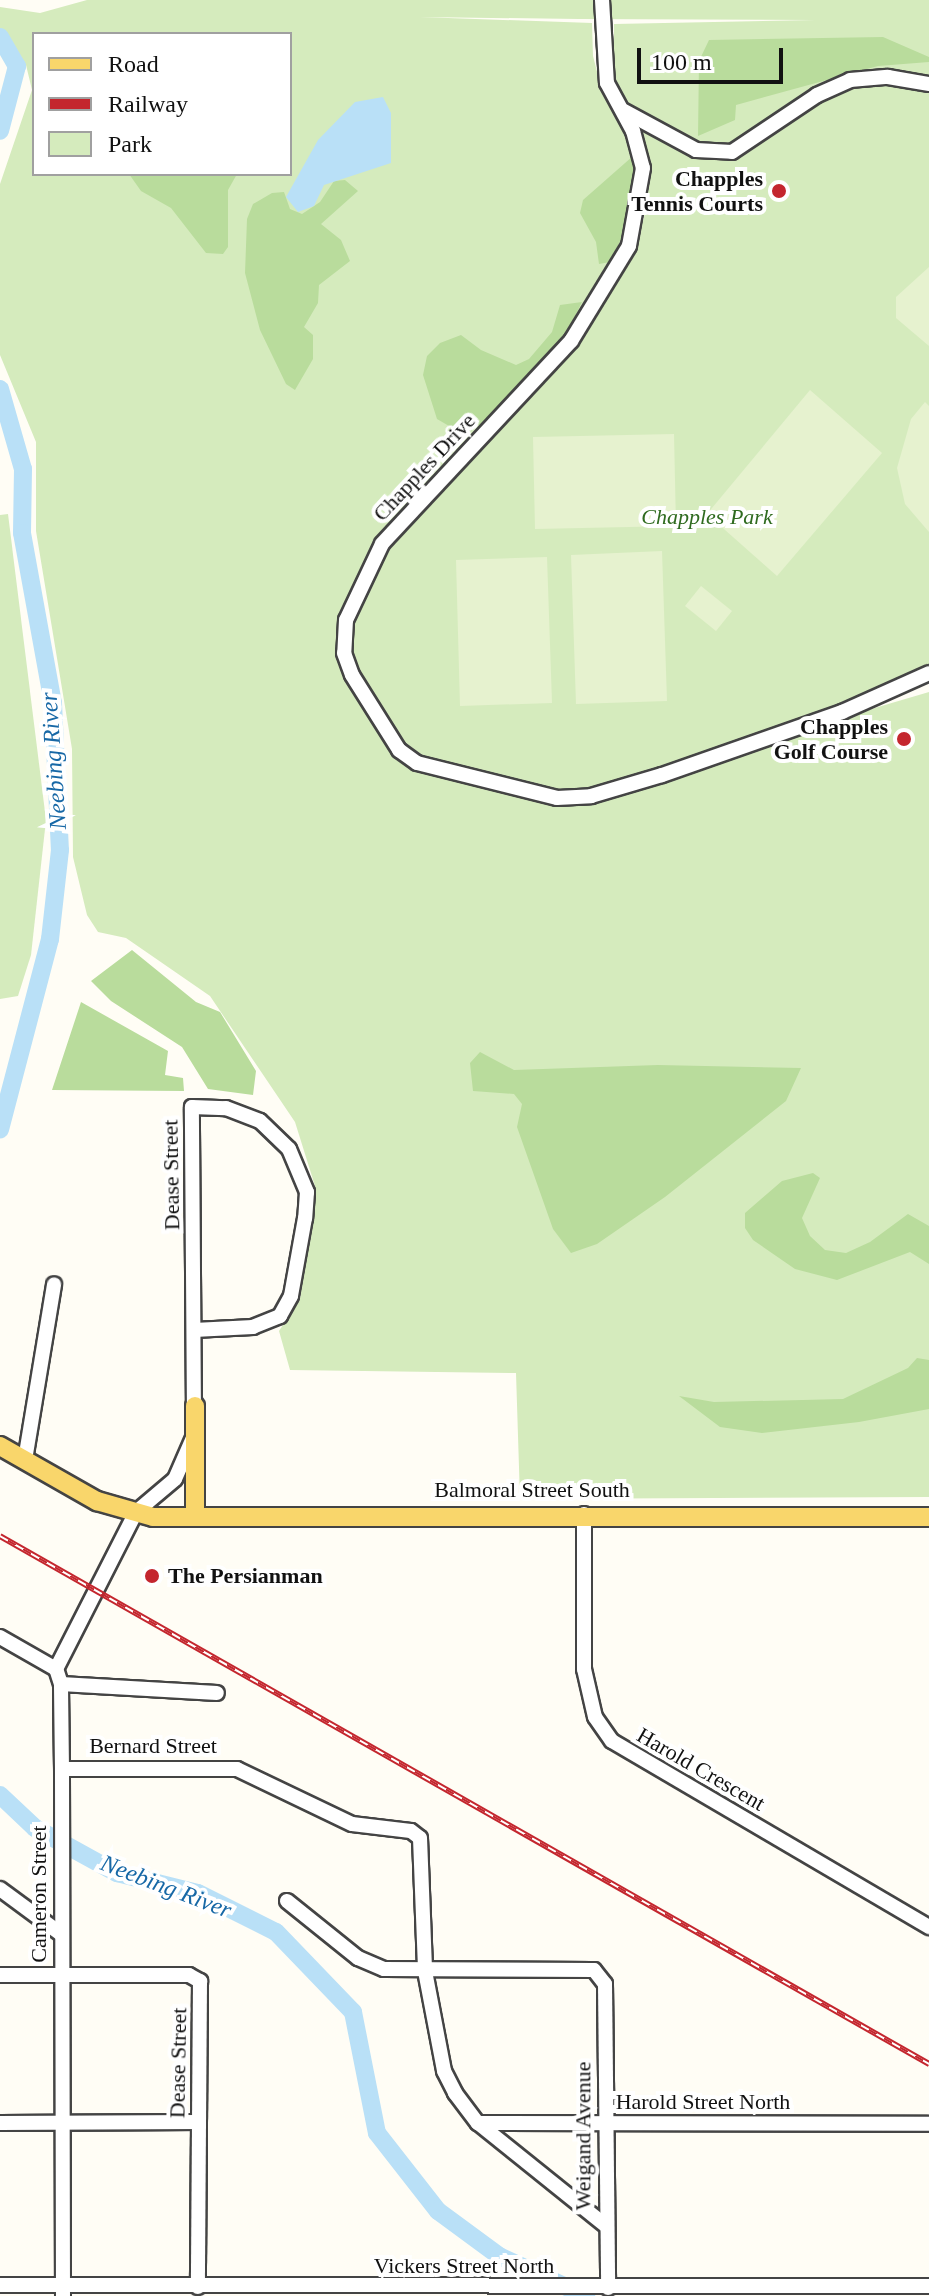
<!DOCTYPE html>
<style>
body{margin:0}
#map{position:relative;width:929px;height:2296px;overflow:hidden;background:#fffdf5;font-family:Georgia,serif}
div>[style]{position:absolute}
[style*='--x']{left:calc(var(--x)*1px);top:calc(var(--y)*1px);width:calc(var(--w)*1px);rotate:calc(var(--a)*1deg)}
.green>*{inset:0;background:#d5ebbd}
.forest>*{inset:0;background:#b9dc9c}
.pitch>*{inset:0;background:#e6f2cf}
.water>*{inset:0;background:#b9e0f7}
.river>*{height:18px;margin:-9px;padding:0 9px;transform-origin:9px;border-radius:9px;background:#b9e0f7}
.roads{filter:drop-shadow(2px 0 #444) drop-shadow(-2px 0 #444) drop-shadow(0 2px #444) drop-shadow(0 -2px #444)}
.minor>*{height:14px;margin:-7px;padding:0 7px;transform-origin:7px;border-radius:7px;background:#fff}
.major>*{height:18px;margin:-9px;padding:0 9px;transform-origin:9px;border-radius:9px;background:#f9d66b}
.rail>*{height:6px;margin-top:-3px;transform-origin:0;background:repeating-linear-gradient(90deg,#fff 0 9px,#c4262e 0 18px);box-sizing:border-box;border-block:2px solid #c4262e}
.dots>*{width:22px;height:22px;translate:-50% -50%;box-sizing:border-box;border:4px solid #fff;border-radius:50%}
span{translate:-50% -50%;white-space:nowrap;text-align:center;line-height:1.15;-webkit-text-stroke:8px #fff;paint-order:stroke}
.poi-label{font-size:22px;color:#111;font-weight:700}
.right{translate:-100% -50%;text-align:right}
.left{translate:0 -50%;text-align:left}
.street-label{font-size:22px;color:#111}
.park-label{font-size:22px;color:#2f6b1f;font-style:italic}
.water-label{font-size:24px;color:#1768a6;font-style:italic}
.legend{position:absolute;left:32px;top:32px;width:260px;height:144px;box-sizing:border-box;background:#fff;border:2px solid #a0a0a0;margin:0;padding:10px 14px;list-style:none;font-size:24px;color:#111}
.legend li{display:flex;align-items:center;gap:16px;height:40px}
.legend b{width:40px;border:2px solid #a0a0a0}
.scale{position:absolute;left:637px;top:48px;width:146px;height:36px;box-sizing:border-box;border:4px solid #111;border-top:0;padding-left:10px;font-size:24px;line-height:28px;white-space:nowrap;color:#111;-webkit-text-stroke:6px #fff;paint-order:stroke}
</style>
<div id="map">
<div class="green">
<div style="clip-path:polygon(evenodd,87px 0,929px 0,929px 667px,758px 736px,592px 791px,550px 791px,425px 761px,403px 745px,356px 672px,348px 648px,350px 629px,377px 563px,425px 488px,395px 517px,362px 565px,338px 627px,336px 649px,348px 681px,405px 762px,429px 774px,553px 803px,929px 692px,929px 1497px,520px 1499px,516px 1373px,290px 1370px,279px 1331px,300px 1299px,315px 1186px,295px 1122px,210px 996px,126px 938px,98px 932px,87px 915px,73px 857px,72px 749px,36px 531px,36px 442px,0 355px,0 184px,32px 90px,26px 65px,17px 66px,0 37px,0 7px,40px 13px,87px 0,420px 17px,579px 19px,816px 20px,614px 24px,614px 89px,627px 105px,648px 167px,644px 218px,616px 282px,555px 353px,615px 262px,628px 232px,638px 163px,625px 128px,603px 95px,593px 56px,592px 23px,420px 17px,87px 0,34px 34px,290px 34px,290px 174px,34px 174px,34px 34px)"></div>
<div style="clip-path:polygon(8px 514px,46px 820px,31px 955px,18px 996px,0 999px,0 515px)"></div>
</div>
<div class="forest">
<div style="clip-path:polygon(883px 37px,929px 57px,929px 62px,878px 66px,736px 105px,735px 120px,698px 136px,699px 61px,709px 40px)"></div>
<div style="clip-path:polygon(633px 156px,636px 187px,626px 229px,610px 262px,599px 264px,596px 242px,580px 213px,583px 200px)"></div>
<div style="clip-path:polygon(129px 174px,237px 174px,228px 190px,228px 247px,223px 254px,206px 253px,171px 208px,141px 191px)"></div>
<div style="clip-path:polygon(345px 180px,358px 191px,321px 224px,341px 240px,350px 261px,319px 285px,318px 303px,304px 327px,313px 335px,313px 359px,295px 390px,286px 384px,260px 330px,245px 273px,247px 219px,253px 204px,272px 193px,284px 192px,290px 209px,302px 214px,320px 202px,334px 181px)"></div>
<div style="clip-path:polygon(582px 302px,567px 332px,492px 417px,471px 431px,456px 430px,437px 419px,423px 375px,427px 356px,440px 343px,461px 335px,481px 350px,516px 365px,529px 359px,552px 332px,560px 305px)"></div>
<div style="clip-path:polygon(132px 950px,196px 1002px,220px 1012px,256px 1071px,253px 1095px,208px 1089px,182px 1047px,111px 1001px,91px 981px)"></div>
<div style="clip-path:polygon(81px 1002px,168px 1051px,165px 1075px,183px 1078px,184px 1091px,52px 1090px)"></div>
<div style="clip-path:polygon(480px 1052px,514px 1070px,658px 1065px,801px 1068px,786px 1101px,665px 1197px,597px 1244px,571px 1253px,553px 1229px,517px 1127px,522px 1104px,514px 1094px,473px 1091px,470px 1063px)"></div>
<div style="clip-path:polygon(813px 1173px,820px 1178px,802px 1218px,810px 1236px,825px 1250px,846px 1253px,870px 1242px,908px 1214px,929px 1226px,929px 1264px,910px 1252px,837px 1280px,795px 1269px,753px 1240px,745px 1228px,745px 1213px,782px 1181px)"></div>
<div style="clip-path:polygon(917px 1358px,929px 1360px,929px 1409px,859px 1422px,762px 1433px,720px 1427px,679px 1396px,714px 1402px,843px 1399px,908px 1368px)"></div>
</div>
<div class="pitch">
<div style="clip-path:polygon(929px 267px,929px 346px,896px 318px,896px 297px)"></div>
<div style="clip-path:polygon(810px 390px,882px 453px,777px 576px,707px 514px)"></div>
<div style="clip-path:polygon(925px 402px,929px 406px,929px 532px,905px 504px,897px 468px,911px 419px)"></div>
<div style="clip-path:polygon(674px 434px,676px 526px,535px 529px,533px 437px)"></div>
<div style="clip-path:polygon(662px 551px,667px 701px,576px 704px,571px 555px)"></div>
<div style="clip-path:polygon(547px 557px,552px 703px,460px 706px,456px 560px)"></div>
<div style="clip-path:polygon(701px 586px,732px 611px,716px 631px,685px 606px)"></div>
</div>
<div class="water">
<div style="clip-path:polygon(383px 97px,391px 113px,391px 163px,324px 185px,314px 206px,298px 212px,286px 197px,318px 140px,355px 102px)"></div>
</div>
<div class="river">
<div style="--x:0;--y:37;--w:34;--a:60"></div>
<div style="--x:17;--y:66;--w:67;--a:104.7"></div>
<div style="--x:0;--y:389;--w:83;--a:74"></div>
<div style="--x:23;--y:469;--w:64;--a:90.9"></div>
<div style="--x:22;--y:533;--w:173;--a:79.7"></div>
<div style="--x:53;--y:703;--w:147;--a:87.3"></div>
<div style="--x:60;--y:850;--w:90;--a:96.4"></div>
<div style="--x:50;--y:939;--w:197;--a:104.7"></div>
<div style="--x:0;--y:1795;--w:48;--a:43.3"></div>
<div style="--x:35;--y:1828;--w:94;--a:28.8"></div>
<div style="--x:117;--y:1873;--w:83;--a:13.9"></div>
<div style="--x:198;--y:1893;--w:87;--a:26.6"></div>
<div style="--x:276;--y:1932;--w:111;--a:46.1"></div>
<div style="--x:353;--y:2012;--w:123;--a:78.8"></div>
<div style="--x:377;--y:2133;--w:99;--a:52"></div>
<div style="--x:438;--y:2211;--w:76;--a:36.4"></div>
<div style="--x:499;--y:2256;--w:96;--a:24.7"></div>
</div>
<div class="roads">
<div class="minor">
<div style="--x:602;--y:0;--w:83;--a:86.6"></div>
<div style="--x:607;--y:83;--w:55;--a:61.6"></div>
<div style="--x:633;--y:131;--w:38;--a:75"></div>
<div style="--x:643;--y:168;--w:79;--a:100.2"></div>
<div style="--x:629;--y:246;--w:111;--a:121.4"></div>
<div style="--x:571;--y:341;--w:277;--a:133"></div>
<div style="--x:382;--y:544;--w:84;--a:115.3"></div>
<div style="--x:346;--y:620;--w:33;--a:93"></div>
<div style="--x:344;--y:653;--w:23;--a:70"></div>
<div style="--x:352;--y:675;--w:89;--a:57.9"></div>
<div style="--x:399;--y:750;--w:22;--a:36"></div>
<div style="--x:417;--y:763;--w:144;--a:14"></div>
<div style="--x:557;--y:798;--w:34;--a:-3"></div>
<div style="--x:591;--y:796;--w:74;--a:-16.5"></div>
<div style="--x:662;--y:775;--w:191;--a:-19.3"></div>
<div style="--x:842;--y:712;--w:95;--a:-24.1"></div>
<div style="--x:624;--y:111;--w:82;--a:28.4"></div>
<div style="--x:696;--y:150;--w:36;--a:3"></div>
<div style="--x:732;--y:152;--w:102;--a:-33.8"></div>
<div style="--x:817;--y:95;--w:36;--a:-24"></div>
<div style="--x:850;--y:80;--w:38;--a:-5"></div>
<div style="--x:888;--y:77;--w:42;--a:9.7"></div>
<div style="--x:194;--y:1415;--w:308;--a:-90.4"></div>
<div style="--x:192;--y:1107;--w:34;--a:2"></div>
<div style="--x:226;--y:1108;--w:36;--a:21"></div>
<div style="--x:260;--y:1121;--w:40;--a:44"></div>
<div style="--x:289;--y:1149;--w:47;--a:67.3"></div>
<div style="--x:307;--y:1192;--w:26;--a:94"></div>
<div style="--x:305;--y:1218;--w:79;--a:100.2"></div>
<div style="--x:291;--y:1296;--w:23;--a:119"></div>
<div style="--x:280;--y:1316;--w:29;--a:158"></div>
<div style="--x:253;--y:1327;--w:59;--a:177.1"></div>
<div style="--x:25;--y:1460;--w:178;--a:-80.6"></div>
<div style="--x:584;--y:1514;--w:155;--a:90"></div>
<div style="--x:584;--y:1669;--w:49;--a:77.1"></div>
<div style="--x:595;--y:1717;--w:29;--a:55"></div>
<div style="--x:612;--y:1741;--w:368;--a:30.4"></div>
<div style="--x:0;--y:1637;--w:64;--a:29.7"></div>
<div style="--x:61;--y:1684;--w:156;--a:3.3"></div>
<div style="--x:62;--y:1769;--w:175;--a:0"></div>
<div style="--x:237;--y:1769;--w:127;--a:25.6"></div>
<div style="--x:352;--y:1824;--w:59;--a:6.8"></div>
<div style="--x:411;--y:1831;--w:11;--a:38"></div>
<div style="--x:420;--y:1838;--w:133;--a:87.8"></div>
<div style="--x:425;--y:1971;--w:102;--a:79.2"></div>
<div style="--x:444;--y:2071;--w:25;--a:63"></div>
<div style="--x:455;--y:2093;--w:38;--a:53"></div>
<div style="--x:478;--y:2123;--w:164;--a:38.8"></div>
<div style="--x:0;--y:1889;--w:76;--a:36.4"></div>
<div style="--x:287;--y:1901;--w:91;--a:38.8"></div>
<div style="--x:358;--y:1958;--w:28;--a:23"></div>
<div style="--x:384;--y:1969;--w:210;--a:0.3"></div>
<div style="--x:594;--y:1970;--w:18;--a:52"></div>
<div style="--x:605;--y:1984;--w:304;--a:89.4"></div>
<div style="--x:0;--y:1975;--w:189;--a:0"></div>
<div style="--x:189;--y:1975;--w:13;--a:29"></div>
<div style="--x:200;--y:1981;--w:306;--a:90.4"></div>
<div style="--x:0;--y:2123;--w:199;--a:-0.3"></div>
<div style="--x:478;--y:2123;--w:451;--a:0.1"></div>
<div style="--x:0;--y:2285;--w:929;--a:0.06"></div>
<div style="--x:63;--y:2296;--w:527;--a:-90.11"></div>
<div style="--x:62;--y:1769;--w:85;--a:-90.7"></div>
<div style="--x:61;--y:1684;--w:16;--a:-108"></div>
<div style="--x:56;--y:1669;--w:176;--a:-63"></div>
<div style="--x:136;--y:1512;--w:51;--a:-40.2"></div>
<div style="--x:175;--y:1479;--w:43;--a:-66.4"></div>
</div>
<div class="major">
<div style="--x:195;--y:1406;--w:111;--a:90"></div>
<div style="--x:0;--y:1446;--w:112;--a:29.6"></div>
<div style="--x:97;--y:1501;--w:58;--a:15.9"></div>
<div style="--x:153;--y:1517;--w:776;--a:0"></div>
</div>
</div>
<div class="rail">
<div style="--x:0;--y:1536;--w:1069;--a:29.61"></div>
</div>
<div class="dots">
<div style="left:779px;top:191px;background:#c4262e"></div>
<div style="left:904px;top:739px;background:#c4262e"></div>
<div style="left:152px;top:1576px;background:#c4262e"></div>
</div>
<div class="poi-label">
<span class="right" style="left:763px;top:191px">Chapples<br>Tennis Courts</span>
<span class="right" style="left:888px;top:739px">Chapples<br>Golf Course</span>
<span class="left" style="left:168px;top:1576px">The Persianman</span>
</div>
<div class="street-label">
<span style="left:424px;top:467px;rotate:-47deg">Chapples Drive</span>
<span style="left:171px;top:1175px;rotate:-91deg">Dease Street</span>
<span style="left:532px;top:1490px">Balmoral Street South</span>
<span style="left:153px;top:1746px">Bernard Street</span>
<span style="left:701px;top:1769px;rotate:30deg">Harold Crescent</span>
<span style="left:39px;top:1894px;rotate:-90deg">Cameron Street</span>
<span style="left:178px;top:2063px;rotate:-89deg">Dease Street</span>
<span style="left:703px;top:2102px">Harold Street North</span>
<span style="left:583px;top:2136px;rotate:-90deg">Weigand Avenue</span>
<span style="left:464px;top:2266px">Vickers Street North</span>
</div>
<div class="park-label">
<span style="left:707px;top:517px">Chapples Park</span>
</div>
<div class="water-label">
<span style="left:54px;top:761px;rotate:-94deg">Neebing River</span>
<span style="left:166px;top:1887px;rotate:21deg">Neebing River</span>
</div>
<ul class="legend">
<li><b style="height:10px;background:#f9d66b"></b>Road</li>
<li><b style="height:10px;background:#c4262e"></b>Railway</li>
<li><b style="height:22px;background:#d5ebbd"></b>Park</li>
</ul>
<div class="scale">100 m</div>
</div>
